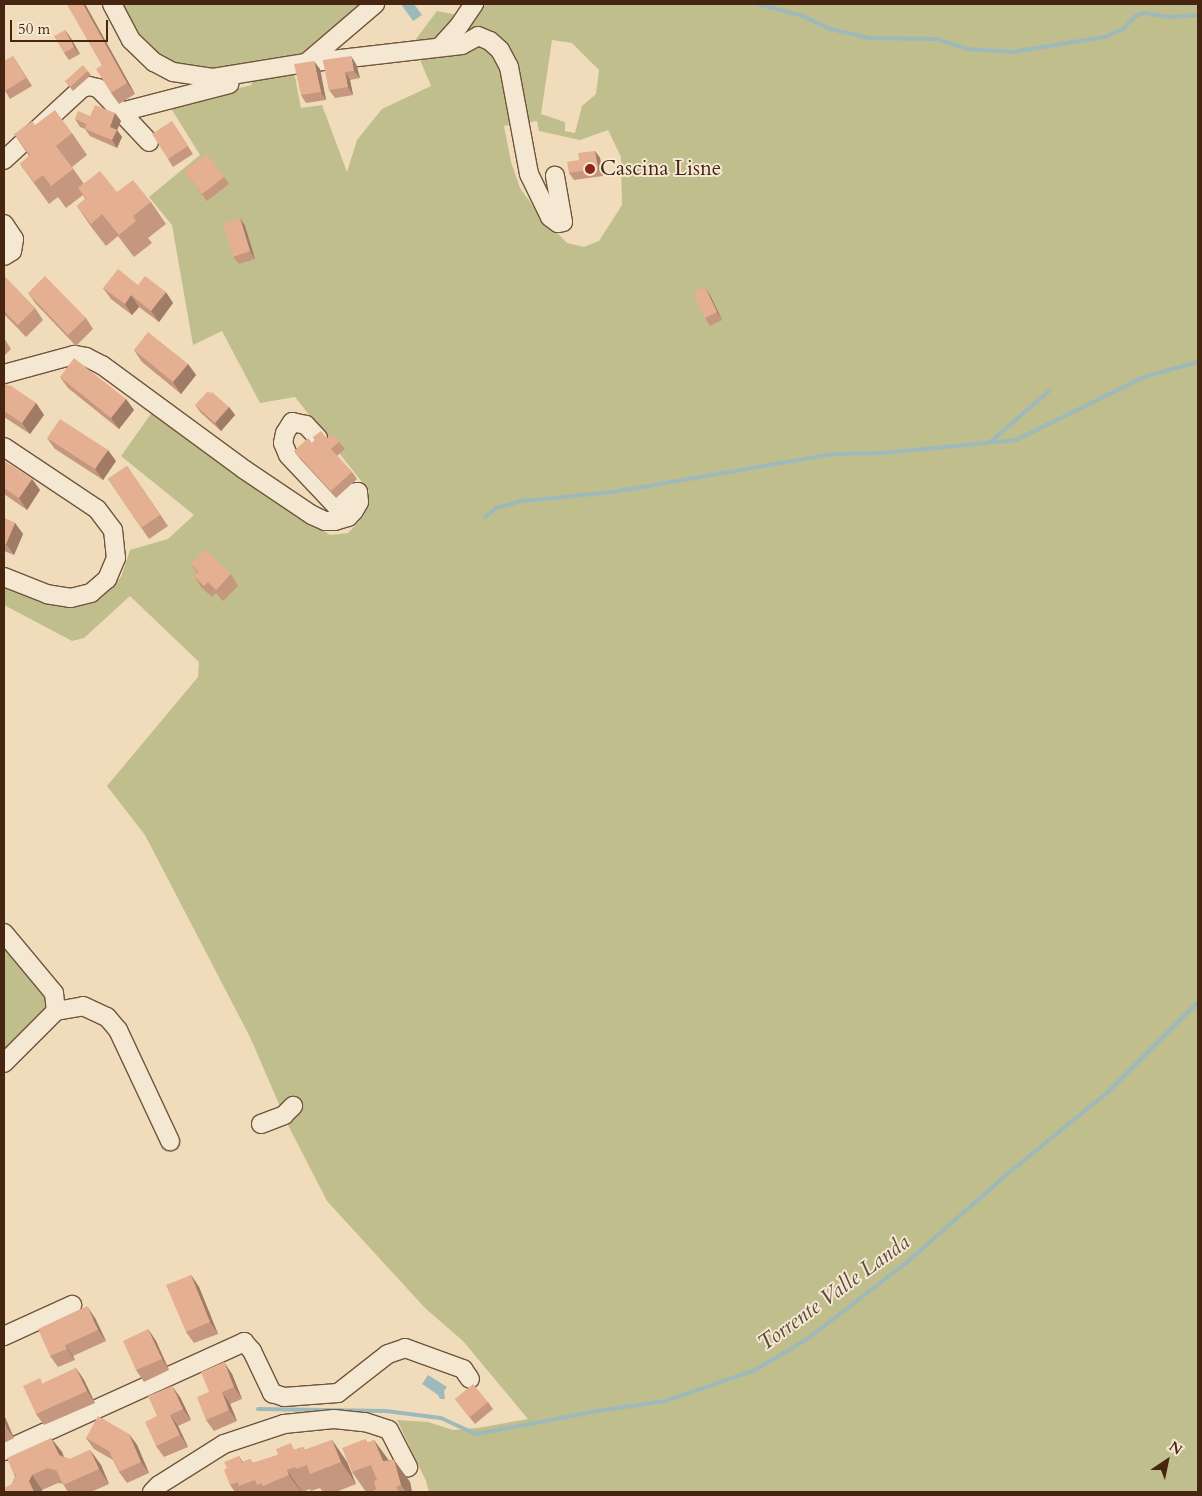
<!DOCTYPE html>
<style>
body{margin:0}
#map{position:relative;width:1202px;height:1496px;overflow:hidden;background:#f0dcbb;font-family:Cardo,serif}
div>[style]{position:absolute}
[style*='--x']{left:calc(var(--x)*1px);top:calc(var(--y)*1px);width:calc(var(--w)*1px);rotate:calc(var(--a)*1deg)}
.green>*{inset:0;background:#c0be8c}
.water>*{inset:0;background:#9eb9ba}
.stream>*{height:4px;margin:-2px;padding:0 2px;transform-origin:2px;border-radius:2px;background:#9eb9ba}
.roads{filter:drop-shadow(1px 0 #71543c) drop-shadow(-1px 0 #71543c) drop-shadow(0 1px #71543c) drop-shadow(0 -1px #71543c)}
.minor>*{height:18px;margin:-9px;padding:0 9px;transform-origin:9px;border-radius:9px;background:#f5e8d3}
.wall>*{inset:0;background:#c5977e}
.shaded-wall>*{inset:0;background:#a07b66}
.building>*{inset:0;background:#e5b092}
.dots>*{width:14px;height:14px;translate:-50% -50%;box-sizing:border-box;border:2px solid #f5e8d3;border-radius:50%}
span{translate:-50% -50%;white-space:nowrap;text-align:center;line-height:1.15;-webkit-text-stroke:4px #f5e8d3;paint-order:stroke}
.poi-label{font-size:21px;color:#472611}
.left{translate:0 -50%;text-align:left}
.water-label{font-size:22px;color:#5d4b3b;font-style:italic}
.frame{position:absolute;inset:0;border:5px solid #472611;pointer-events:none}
.north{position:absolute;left:1142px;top:1436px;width:50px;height:50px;-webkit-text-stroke:4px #f5e8d3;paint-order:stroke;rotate:34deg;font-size:14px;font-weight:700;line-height:20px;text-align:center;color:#472611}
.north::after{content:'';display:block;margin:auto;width:18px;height:22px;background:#472611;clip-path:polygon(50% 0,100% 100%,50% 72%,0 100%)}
.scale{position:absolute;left:10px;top:20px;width:98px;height:22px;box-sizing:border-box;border:2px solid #472611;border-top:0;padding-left:6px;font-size:15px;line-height:18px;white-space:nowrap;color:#472611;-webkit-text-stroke:4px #f5e8d3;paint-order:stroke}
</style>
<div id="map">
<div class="green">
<div style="clip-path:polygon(122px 4px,368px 4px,312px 54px,196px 73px,166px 62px,141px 44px)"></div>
<div style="clip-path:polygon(evenodd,478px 4px,1198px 4px,1198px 1492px,429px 1492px,426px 1481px,397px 1420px,428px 1422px,453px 1430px,478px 1428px,528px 1419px,463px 1341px,425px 1308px,327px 1201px,289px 1127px,250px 1037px,145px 835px,107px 786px,198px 677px,199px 662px,130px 596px,84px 638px,72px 641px,4px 605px,4px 585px,88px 602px,102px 597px,121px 577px,130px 550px,168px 539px,194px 515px,121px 456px,153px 411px,241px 476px,330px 535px,348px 533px,364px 516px,369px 491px,295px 397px,260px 403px,222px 331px,193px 345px,172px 225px,149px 197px,200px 155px,169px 105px,252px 85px,250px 77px,294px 72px,301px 108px,322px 105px,347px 172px,357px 140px,382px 109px,431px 86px,413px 43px,437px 11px,473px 18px,478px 4px,552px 40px,572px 43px,599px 70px,596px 94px,582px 106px,575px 133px,565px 131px,565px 122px,541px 114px,552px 40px,478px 4px,537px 121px,539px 131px,580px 140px,608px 130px,621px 157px,622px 205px,599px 241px,584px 247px,567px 243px,538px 213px,520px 188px,511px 162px,504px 126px,537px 121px)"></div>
<div style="clip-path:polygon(4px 936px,46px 989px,48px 1001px,43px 1016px,4px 1053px)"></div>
</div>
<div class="water">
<div style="clip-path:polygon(401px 4px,414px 4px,422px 15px,413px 21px)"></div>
<div style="clip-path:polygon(428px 1375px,447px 1387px,444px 1391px,445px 1399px,440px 1399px,438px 1395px,422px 1384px)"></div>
</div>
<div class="stream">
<div style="--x:758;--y:4;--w:47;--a:14.9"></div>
<div style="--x:803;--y:16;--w:30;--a:26"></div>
<div style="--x:830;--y:29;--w:39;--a:13"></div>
<div style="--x:868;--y:38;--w:69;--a:0.8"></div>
<div style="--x:937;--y:39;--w:33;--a:18"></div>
<div style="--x:968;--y:49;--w:44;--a:3.9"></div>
<div style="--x:1012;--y:52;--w:94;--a:-9.2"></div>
<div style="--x:1105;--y:37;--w:20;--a:-24"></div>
<div style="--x:1123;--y:29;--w:18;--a:-47"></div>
<div style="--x:1135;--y:16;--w:9;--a:-18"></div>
<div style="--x:1144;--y:13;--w:25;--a:9"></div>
<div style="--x:1169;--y:17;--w:29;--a:-4"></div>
<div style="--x:990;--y:442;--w:78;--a:-40.8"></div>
<div style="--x:485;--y:517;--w:14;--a:-39"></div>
<div style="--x:496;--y:508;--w:28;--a:-15"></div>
<div style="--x:523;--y:501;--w:90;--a:-5.7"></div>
<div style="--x:613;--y:492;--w:224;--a:-9.8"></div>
<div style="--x:834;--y:454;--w:50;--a:-1.1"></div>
<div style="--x:884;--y:453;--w:133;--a:-5.6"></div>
<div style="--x:1016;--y:440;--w:143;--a:-26.2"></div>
<div style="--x:1144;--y:377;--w:56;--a:-15.5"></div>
<div style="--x:258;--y:1409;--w:128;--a:0.9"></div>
<div style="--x:386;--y:1411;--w:55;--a:7.3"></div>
<div style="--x:441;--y:1418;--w:38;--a:25"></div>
<div style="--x:476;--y:1434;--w:124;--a:-10.7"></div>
<div style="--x:598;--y:1411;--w:68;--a:-8.5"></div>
<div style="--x:665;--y:1401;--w:95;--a:-19"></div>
<div style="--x:755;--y:1370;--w:59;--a:-30.5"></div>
<div style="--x:806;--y:1340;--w:126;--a:-37.6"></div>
<div style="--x:906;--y:1263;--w:133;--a:-41.3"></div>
<div style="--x:1006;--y:1175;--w:133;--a:-39.2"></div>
<div style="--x:1109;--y:1091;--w:126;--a:-45"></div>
</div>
<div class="roads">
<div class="minor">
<div style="--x:112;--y:4;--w:41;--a:62.2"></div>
<div style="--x:131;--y:40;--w:32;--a:44"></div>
<div style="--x:154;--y:62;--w:21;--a:28"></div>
<div style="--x:173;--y:72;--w:40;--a:8.5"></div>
<div style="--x:213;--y:78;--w:94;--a:-9.2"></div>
<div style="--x:306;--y:63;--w:91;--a:-40.5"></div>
<div style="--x:440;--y:47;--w:28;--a:-48"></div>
<div style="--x:459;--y:26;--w:27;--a:-56"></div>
<div style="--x:306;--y:63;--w:157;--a:-6.6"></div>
<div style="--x:462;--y:45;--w:18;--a:-29"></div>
<div style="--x:478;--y:36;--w:13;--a:23"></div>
<div style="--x:490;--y:41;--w:13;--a:42"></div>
<div style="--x:500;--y:50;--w:19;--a:62"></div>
<div style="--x:509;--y:67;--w:109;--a:79.4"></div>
<div style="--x:529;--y:174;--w:48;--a:64"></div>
<div style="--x:550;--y:217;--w:10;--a:37"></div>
<div style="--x:558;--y:223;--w:5;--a:-11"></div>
<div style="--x:563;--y:222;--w:47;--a:-99.9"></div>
<div style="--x:121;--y:112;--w:41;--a:47"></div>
<div style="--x:4;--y:160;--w:106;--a:-42.7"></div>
<div style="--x:82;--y:88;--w:7;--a:-16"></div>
<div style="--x:89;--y:86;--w:9;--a:13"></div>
<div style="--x:98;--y:88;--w:33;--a:46"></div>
<div style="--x:121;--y:112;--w:112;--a:-14.5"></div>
<div style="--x:4;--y:224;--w:18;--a:56"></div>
<div style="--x:14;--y:239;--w:12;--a:99"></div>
<div style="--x:12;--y:251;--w:9;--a:148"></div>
<div style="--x:4;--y:374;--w:73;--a:-15.2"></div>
<div style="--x:74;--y:355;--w:12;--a:9"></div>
<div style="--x:86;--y:357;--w:18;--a:27"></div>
<div style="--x:102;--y:365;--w:177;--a:36.3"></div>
<div style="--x:245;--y:470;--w:81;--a:33.9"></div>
<div style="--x:312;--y:515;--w:14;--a:25"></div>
<div style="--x:325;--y:521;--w:10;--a:0"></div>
<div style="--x:335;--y:521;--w:14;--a:-17"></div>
<div style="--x:348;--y:517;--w:8;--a:-45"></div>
<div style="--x:354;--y:511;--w:10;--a:-61"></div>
<div style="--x:359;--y:502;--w:10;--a:-96"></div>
<div style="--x:358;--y:492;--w:7;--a:172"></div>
<div style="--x:351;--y:493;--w:20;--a:135"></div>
<div style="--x:318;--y:438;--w:18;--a:-133"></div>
<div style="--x:306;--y:425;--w:14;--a:-168"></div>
<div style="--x:292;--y:422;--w:13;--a:122"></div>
<div style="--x:285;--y:433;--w:10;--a:101"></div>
<div style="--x:283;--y:443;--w:13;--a:67"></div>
<div style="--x:288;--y:455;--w:71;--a:46.7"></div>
<div style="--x:337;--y:507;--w:12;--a:66"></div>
<div style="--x:4;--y:447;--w:112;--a:33.7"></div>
<div style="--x:97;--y:509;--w:26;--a:53"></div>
<div style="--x:113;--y:530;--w:28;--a:84"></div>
<div style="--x:116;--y:558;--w:23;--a:113"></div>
<div style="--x:107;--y:579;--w:21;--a:139"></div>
<div style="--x:91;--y:593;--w:21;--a:166"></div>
<div style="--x:71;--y:598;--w:24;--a:-171"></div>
<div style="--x:47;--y:594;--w:46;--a:-158.4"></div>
<div style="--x:4;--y:933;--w:78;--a:50.2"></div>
<div style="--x:54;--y:993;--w:18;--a:84"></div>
<div style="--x:4;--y:1063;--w:74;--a:-45"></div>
<div style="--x:56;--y:1011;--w:27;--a:-10"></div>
<div style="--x:83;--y:1006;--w:26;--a:25"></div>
<div style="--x:107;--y:1017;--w:17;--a:50"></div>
<div style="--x:118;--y:1030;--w:123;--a:64.9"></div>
<div style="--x:261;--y:1124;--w:25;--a:-21"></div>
<div style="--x:284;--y:1115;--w:13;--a:-45"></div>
<div style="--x:4;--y:1336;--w:75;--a:-24.5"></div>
<div style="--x:4;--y:1451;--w:264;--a:-24.4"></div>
<div style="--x:244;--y:1342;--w:12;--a:48"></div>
<div style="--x:252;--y:1351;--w:47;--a:64.5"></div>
<div style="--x:272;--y:1393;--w:13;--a:18"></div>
<div style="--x:284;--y:1397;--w:54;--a:-4.2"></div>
<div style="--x:338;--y:1393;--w:63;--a:-38"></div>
<div style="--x:388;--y:1354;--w:18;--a:-19"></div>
<div style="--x:405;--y:1348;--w:62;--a:19.9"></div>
<div style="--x:463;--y:1369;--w:12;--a:55"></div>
<div style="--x:152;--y:1492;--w:10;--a:-45"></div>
<div style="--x:159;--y:1485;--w:77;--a:-32.2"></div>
<div style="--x:224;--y:1444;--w:63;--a:-18.4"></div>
<div style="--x:284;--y:1424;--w:50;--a:-5.7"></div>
<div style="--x:334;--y:1419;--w:31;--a:6"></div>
<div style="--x:365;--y:1422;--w:25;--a:18"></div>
<div style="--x:389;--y:1430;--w:42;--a:62.8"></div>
</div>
</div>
<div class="wall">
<div style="clip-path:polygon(67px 4px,85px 4px,135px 94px,119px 104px,111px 93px,102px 65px)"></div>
<div style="clip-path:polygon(65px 30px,70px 37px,80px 54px,69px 60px,64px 53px)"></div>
<div style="clip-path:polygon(13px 56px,32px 86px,10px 99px,4px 89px)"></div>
<div style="clip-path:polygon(323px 60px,356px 64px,360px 78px,350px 80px,353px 95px,335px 98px,329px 90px)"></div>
<div style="clip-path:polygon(320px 69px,326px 100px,306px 103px,301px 95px)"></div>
<div style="clip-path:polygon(88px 71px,91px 75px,73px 91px,65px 81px)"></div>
<div style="clip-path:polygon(115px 113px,121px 121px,117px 130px,122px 137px,117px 148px,90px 136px,85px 129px,80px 127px,75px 119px,90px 116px)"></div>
<div style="clip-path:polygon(35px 125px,72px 133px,87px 155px,72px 167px,84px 184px,117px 192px,151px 202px,166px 224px,148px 238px,152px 243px,134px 257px,118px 236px,106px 246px,92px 228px,77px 206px,85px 199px,83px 195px,66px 208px,58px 197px,49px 204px,20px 164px,29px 156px,14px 134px)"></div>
<div style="clip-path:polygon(177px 129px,193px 154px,173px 167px,168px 159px)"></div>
<div style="clip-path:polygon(595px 151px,600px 158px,603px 176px,574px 180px,569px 173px,579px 160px)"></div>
<div style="clip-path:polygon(184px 171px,224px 177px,229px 184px,207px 201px)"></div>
<div style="clip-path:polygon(240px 218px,245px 226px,255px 259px,239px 264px,233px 257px)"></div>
<div style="clip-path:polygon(4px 276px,35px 308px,43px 320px,26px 337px,4px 314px)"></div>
<div style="clip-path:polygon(138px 285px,173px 303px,159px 322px,139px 307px,132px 315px,111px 299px,103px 288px)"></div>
<div style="clip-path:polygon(28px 293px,86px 318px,93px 329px,76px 346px,36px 304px)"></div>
<div style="clip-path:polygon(710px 295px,722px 320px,710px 326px,705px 318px)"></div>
<div style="clip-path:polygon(4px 338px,11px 349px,4px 356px)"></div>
<div style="clip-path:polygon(134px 350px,188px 364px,196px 375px,181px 394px,142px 362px)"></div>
<div style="clip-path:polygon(60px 377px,126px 399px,134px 410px,119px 429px,68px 388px)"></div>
<div style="clip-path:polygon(4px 383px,36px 403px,44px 415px,30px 434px,4px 417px)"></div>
<div style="clip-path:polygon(195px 405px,229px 407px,235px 415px,221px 431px,201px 413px)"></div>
<div style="clip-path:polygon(313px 437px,327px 438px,339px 442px,345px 449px,337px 456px,352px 472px,357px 479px,336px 498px,300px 459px,294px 451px,312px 443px,315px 440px)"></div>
<div style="clip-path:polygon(47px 438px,116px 461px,103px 480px,55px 449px)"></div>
<div style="clip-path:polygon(4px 461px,32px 479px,40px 490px,27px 510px,4px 494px)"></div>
<div style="clip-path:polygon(127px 466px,168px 526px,149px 539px,108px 479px)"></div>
<div style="clip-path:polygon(4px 518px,15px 523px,23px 534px,14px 555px,4px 551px)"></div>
<div style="clip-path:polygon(191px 564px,231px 574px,238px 586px,223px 601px,216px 593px,212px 597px,202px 588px,194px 576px,197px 573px)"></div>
<div style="clip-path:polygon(191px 1275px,199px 1287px,218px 1334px,194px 1343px,186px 1332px)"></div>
<div style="clip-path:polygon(95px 1318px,106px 1341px,73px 1356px,75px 1360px,58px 1367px,50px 1356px)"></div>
<div style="clip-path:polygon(148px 1329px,156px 1341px,169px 1370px,144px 1382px,136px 1370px)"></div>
<div style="clip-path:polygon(76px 1368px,84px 1380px,95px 1403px,44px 1425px,36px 1414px,44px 1383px)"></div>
<div style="clip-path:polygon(232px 1374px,242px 1399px,230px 1404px,237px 1421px,214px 1431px,206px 1420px,209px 1392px)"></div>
<div style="clip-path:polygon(180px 1397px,191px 1420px,178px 1426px,188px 1447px,164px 1457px,156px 1446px,157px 1416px)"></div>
<div style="clip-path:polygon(455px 1399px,488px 1402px,493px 1409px,475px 1424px)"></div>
<div style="clip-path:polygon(4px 1415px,14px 1438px,4px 1443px)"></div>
<div style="clip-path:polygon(129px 1434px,137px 1445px,149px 1473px,127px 1483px,119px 1472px,113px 1460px,94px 1449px,86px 1438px)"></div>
<div style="clip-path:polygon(51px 1438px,62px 1452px,64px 1457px,70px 1459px,90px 1450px,101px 1465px,109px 1484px,91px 1492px,68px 1492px,63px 1484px,58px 1483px,42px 1490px,41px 1492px,4px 1492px,12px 1484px,15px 1476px,14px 1475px)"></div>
<div style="clip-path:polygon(365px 1439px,368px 1443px,374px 1440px,388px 1460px,394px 1460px,410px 1482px,412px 1492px,377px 1492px,376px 1490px,372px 1492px,366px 1492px,352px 1472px)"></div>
<div style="clip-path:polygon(332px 1440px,347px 1462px,356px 1484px,336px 1492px,323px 1492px,320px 1488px,311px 1491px,310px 1489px,302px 1492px,235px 1492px,230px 1485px,227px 1468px,239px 1456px,243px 1462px,250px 1459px,253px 1463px,303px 1447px,305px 1450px)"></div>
</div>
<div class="shaded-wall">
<div style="clip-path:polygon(83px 4px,85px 4px,135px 94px,127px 83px)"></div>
<div style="clip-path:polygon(65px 30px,70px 37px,80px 54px,74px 47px)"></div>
<div style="clip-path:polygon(351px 56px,356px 64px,360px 78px,354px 71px)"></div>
<div style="clip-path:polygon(314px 61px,320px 69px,326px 100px,321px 92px)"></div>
<div style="clip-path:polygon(345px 72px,350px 80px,353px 95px,348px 87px)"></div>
<div style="clip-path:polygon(115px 113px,121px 121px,117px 130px,122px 137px,117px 148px,112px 140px,110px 127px)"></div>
<div style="clip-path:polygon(595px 151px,600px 158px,603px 176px,598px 168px)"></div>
<div style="clip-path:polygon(240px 218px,245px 226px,255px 259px,250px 251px)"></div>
<div style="clip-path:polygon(705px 287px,710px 295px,722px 320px,717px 312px)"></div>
<div style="clip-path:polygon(166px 292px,173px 303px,159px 322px,151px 311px)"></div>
<div style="clip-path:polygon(131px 295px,139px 307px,132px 315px,125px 304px)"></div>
<div style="clip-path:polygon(188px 364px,196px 375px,181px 394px,173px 382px)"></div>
<div style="clip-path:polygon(126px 399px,134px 410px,119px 429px,111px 418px)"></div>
<div style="clip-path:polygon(36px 403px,44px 415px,30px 434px,22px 423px)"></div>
<div style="clip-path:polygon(229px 407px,235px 415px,221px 431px,215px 423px)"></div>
<div style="clip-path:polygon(108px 450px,116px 461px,103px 480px,95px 469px)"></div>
<div style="clip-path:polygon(32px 479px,40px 490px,27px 510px,19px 498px)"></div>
<div style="clip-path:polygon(15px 523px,23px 534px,14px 555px,6px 544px)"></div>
<div style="clip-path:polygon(191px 1275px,199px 1287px,218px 1334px,210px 1322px)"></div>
<div style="clip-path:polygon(87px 1306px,95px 1318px,106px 1341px,98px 1330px)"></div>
<div style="clip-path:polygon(148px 1329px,156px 1341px,169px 1370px,162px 1359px)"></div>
<div style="clip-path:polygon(65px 1345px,73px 1356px,75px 1360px,67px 1349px)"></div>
<div style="clip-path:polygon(224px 1362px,232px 1374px,242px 1399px,234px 1387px)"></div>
<div style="clip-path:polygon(76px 1368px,84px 1380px,95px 1403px,87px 1391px)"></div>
<div style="clip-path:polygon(172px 1386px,180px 1397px,191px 1420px,183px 1409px)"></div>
<div style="clip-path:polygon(222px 1392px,230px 1404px,237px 1421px,229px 1410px)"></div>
<div style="clip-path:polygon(4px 1415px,14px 1438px,6px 1427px,4px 1421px)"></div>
<div style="clip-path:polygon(170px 1415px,178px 1426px,188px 1447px,180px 1435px)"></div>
<div style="clip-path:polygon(129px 1434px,137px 1445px,149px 1473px,141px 1462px)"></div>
<div style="clip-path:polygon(51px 1438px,62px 1452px,69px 1470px,59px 1455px)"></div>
<div style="clip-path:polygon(332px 1440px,347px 1462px,356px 1484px,341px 1462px)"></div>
<div style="clip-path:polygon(374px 1440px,390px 1462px,383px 1461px)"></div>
<div style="clip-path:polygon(90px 1450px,101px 1465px,109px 1484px,99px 1469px)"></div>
<div style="clip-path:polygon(394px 1460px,410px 1482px,412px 1492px,406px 1492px,401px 1485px)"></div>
<div style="clip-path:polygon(287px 1470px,302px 1492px,301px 1492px,289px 1475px)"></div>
<div style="clip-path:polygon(32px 1475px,42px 1490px,41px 1492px,34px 1492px,29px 1481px)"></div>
</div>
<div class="building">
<div style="clip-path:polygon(67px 4px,83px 4px,127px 83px,111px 93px,96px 69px,102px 65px)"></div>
<div style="clip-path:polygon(65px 30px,74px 47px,64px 53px,54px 36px)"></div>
<div style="clip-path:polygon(13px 56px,26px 78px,5px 91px,4px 89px,4px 61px)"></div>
<div style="clip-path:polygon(351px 56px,354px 71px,345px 72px,348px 87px,329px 90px,323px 60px)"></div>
<div style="clip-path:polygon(314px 61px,321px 92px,301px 95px,294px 64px)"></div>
<div style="clip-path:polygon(83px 65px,88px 71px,70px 87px,65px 81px)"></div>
<div style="clip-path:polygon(95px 105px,115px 113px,110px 127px,117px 130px,112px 140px,85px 129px,86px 124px,75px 119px,78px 111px,90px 116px)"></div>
<div style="clip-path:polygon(55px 110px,72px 133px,56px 146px,73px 169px,51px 186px,43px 175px,34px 182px,20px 164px,30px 155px,14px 134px,32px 121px,35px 125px)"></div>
<div style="clip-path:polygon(172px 121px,188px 146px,168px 159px,152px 134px)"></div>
<div style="clip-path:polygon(595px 151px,598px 168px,569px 173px,567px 162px,579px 160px,578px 153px)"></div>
<div style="clip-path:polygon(207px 154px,224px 177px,202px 194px,184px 171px)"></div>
<div style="clip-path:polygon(100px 171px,117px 192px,133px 180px,151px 202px,133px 216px,136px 221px,119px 235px,102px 214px,91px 224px,77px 206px,86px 198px,78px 188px)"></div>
<div style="clip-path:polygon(240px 218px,250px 251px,233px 257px,223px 224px)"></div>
<div style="clip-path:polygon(118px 269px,138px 285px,145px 276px,166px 292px,151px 311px,131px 295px,125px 304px,103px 288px)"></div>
<div style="clip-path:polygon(4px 276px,35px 308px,18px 325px,4px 311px)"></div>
<div style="clip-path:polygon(45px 276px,86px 318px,68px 335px,28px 293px)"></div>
<div style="clip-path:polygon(705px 287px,717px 312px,705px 318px,693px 293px)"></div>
<div style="clip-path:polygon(148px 332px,188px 364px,173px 382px,134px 350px)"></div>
<div style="clip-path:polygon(74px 358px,126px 399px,111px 418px,60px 377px)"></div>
<div style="clip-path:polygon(4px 383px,9px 387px,10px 385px,36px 403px,22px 423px,4px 411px)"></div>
<div style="clip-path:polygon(208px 391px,210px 393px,212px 392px,229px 407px,215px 423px,195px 405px)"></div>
<div style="clip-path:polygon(60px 419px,108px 450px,95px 469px,47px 438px)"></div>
<div style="clip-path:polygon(321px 431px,327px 438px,332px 434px,339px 442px,331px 449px,352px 472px,331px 491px,294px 451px,308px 438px,312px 443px,316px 440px,313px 437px)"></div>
<div style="clip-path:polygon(4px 461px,32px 479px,19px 498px,4px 488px)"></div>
<div style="clip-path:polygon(127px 466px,160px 515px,141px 528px,108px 479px)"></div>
<div style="clip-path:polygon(4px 518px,15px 523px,6px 544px,4px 543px)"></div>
<div style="clip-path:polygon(205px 549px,231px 574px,216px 590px,208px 582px,204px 586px,194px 576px,198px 572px,191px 564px)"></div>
<div style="clip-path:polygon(191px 1275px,210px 1322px,186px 1332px,166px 1285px)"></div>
<div style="clip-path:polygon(87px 1306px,98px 1330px,65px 1345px,67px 1349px,50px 1356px,38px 1329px)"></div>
<div style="clip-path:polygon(148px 1329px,162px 1359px,136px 1370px,123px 1341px)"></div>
<div style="clip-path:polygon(224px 1362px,234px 1387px,222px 1392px,229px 1410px,206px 1420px,197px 1397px,209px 1392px,201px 1372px)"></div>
<div style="clip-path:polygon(76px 1368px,87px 1391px,36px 1414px,23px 1386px,40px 1378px,43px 1384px)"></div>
<div style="clip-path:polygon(473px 1384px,488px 1402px,470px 1417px,455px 1399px)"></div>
<div style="clip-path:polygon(172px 1386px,183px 1409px,170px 1415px,180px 1435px,156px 1446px,145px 1422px,157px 1416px,148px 1396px)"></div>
<div style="clip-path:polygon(98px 1416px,129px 1434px,141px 1462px,119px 1472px,109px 1451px,86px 1438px)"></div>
<div style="clip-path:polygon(4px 1421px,6px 1427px,4px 1428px)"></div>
<div style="clip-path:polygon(51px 1438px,59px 1455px,70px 1459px,90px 1450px,99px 1469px,63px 1485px,57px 1471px,48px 1468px,32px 1475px,29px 1481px,34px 1492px,4px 1492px,4px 1488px,12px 1484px,17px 1473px,14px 1475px,7px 1458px)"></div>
<div style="clip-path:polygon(365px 1439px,367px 1443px,374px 1440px,383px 1461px,394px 1460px,401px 1485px,396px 1487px,399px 1492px,377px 1492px,374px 1481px,377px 1480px,371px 1465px,352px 1472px,342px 1448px)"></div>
<div style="clip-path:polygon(332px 1440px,341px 1462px,310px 1474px,307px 1465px,296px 1469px,295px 1467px,287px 1470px,289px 1475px,263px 1486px,261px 1483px,257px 1485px,255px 1480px,239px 1486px,238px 1482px,230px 1485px,224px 1470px,227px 1468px,224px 1462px,239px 1456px,242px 1463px,250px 1459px,252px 1463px,278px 1455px,276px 1449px,291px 1443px,294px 1450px,303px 1447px,304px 1450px)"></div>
</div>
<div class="dots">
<div style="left:590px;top:169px;background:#8f2418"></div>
</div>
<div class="poi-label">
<span class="left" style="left:600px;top:169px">Cascina Lisne</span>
</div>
<div class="water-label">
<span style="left:834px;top:1293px;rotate:-36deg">Torrente Valle Landa</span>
</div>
<div class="frame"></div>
<div class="north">N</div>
<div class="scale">50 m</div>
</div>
